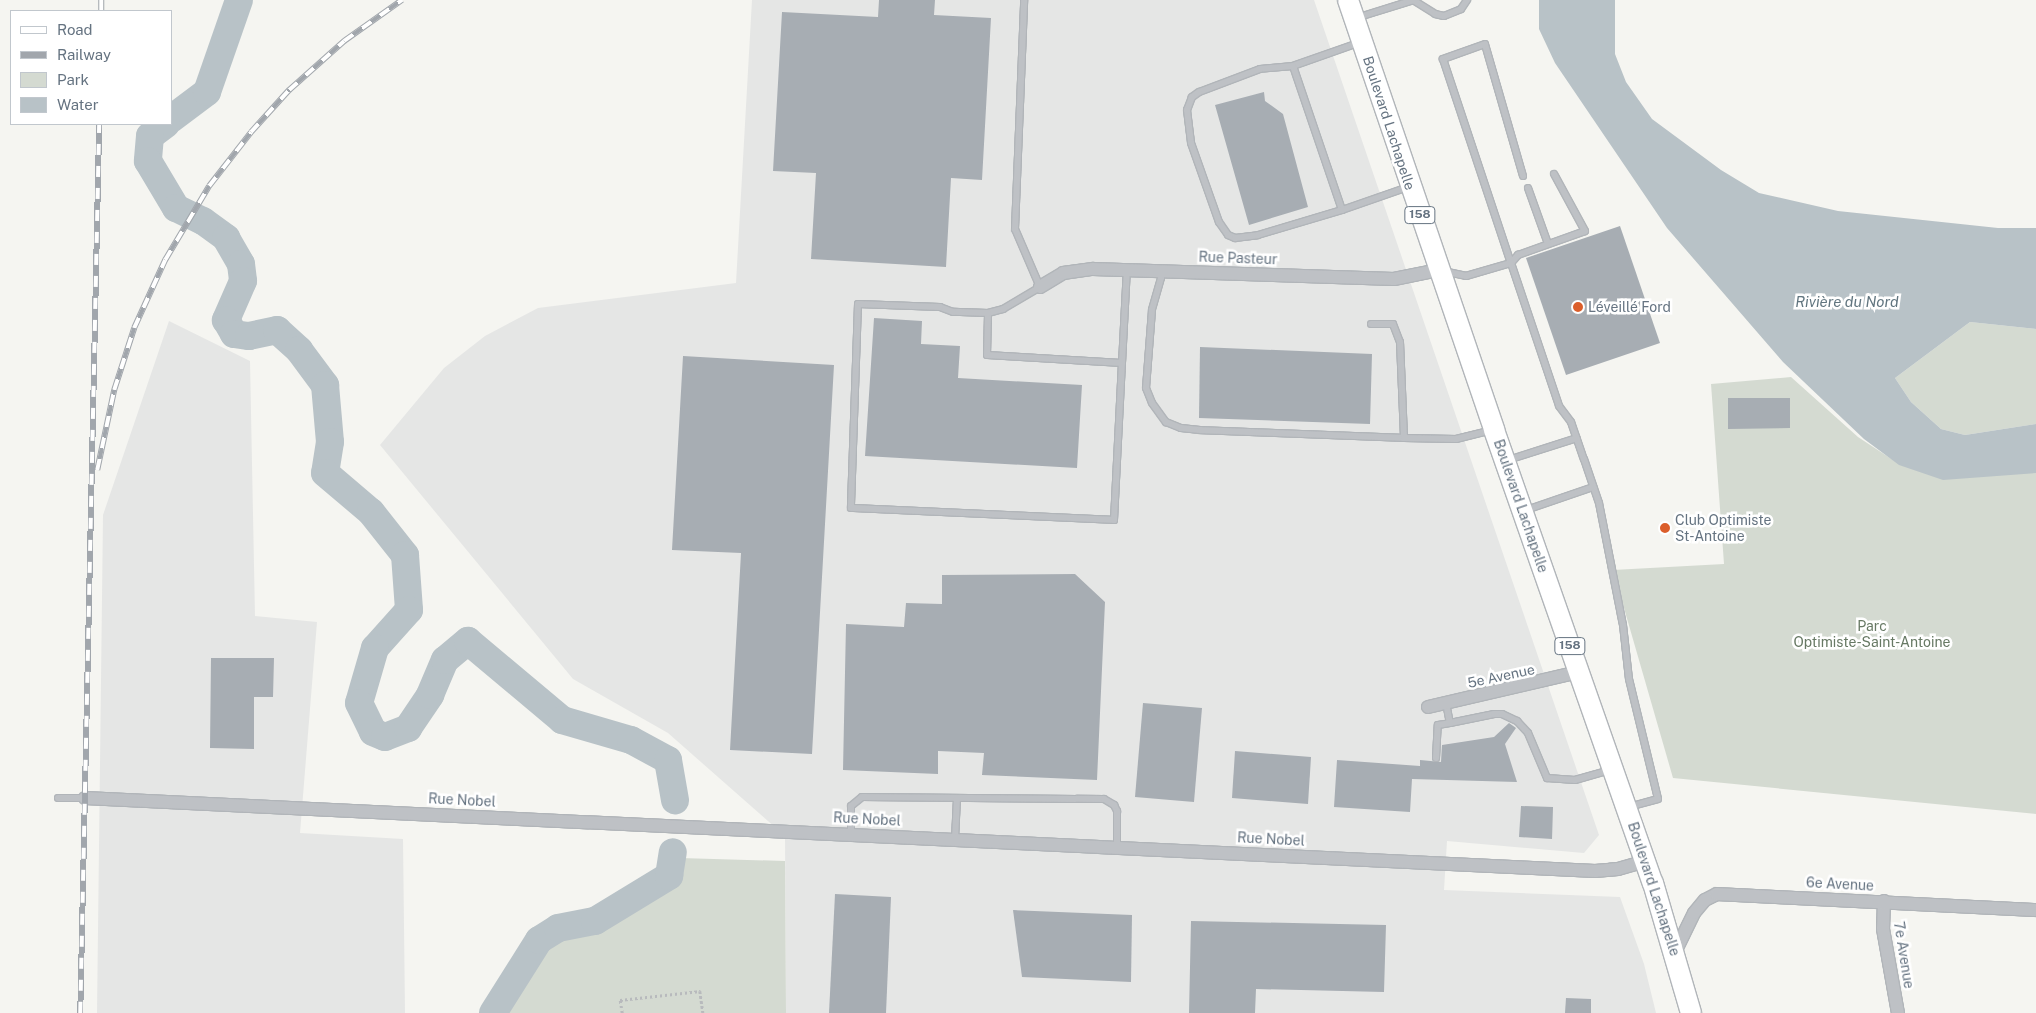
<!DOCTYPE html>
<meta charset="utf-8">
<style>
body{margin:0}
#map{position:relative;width:2036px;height:1013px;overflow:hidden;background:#f5f5f1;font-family:"Public Sans",sans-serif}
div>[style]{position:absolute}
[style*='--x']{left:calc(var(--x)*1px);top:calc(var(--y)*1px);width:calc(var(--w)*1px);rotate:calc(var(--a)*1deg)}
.built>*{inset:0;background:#e5e6e5}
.green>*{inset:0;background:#d4dad1}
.water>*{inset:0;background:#b8c2c7}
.river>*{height:28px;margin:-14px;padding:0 14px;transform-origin:14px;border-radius:14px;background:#b8c2c7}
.building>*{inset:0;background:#a7adb3}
.path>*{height:2.5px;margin-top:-1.25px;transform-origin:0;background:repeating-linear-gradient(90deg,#b8babd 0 2.5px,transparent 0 5px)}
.roads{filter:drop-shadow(1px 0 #b1b5b9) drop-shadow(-1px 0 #b1b5b9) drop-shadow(0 1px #b1b5b9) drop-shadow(0 -1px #b1b5b9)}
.service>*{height:6px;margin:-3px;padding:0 3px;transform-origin:3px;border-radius:3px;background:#bec1c5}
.minor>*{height:12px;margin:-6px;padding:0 6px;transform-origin:6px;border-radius:6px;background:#bec1c5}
.primary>*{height:20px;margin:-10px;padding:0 10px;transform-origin:10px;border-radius:10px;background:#fff}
.rail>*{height:5.5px;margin-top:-2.75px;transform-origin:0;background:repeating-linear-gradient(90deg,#fff 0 11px,#a1a6ac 0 22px);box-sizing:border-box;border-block:1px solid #a1a6ac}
.dots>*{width:14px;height:14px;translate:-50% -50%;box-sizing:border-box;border:2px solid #fff;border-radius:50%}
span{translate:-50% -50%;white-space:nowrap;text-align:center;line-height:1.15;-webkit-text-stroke:5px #fff;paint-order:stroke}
.shield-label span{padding:1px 4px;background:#fff;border:1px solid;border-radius:4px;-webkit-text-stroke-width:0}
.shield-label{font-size:12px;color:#657381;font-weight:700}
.street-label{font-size:14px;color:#657381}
.poi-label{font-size:14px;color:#657381}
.left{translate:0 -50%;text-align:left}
.park-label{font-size:14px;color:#677964}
.water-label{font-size:15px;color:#61757f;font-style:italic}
.legend{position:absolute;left:10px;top:10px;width:162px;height:115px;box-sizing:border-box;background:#fff;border:1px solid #c1c7cd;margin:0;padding:6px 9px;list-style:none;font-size:15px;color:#657381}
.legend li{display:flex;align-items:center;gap:10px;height:25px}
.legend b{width:25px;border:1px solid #c1c7cd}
</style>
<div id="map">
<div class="built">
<div style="clip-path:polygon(752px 0,1314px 0,1599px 835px,1584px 853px,1447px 841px,1444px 890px,1620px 897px,1644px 964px,1656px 1013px,786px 1013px,785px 836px,668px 733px,573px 679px,380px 445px,444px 368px,485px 336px,538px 308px,736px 283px)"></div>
<div style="clip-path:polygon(169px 321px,250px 361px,255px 616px,317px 622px,300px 833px,403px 839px,405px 1013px,97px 1013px,103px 515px)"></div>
</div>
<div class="green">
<div style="clip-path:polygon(1970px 322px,2036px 329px,2036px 424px,1965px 435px,1941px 429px,1911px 402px,1895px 378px)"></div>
<div style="clip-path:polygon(1791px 377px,1858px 437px,1896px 462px,2036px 472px,2036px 814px,1673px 778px,1613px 570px,1724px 564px,1711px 384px)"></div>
<div style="clip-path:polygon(680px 858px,785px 861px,786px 1013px,491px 1013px,509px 979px,535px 949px,579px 925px,604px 925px)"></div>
</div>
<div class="water">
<div style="clip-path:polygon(1539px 0,1615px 0,1615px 54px,1626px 82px,1652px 119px,1721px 170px,1759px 193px,1838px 211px,1998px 228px,2036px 228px,2036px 329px,1970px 322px,1895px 378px,1911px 402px,1941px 429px,1965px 435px,2036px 424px,2036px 473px,1943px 480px,1899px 465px,1864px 439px,1783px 362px,1667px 228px,1555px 63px,1539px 29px)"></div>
</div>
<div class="river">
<div style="--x:171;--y:119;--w:45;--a:-36.9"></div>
<div style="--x:207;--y:92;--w:97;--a:-70.8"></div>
<div style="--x:166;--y:124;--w:20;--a:143"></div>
<div style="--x:150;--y:136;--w:25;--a:95"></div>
<div style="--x:148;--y:161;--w:55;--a:59.2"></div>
<div style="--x:176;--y:208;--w:30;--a:26"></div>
<div style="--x:203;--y:221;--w:29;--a:36"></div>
<div style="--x:226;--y:238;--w:30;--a:60"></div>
<div style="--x:241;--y:264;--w:17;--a:83"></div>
<div style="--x:243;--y:281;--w:43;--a:113.6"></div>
<div style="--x:226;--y:320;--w:16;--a:60"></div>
<div style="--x:234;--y:334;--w:15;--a:8"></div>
<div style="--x:249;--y:336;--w:29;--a:-12"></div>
<div style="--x:277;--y:330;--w:30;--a:42"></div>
<div style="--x:299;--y:350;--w:44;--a:53.4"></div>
<div style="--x:325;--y:385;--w:57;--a:85"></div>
<div style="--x:330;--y:442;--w:31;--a:99"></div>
<div style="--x:325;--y:473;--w:60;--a:40.3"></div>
<div style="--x:371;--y:512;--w:55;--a:51.7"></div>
<div style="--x:405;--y:555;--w:55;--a:85.8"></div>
<div style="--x:409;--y:610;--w:51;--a:131.8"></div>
<div style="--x:375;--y:648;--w:57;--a:106.2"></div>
<div style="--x:359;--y:703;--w:32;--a:64"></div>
<div style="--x:373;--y:732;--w:13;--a:23"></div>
<div style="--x:385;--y:737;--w:25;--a:-21"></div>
<div style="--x:408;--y:728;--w:40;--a:-56"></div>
<div style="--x:430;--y:695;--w:38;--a:-67"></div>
<div style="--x:445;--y:660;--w:30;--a:-40"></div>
<div style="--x:468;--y:641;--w:123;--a:40"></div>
<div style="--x:562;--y:720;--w:72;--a:16.2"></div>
<div style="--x:631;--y:740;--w:42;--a:28.4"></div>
<div style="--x:668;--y:760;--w:41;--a:80.1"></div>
<div style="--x:493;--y:1013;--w:86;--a:-57.8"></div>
<div style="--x:539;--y:940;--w:22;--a:-32"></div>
<div style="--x:558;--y:928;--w:38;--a:-11"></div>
<div style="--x:595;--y:921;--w:87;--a:-31.3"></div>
<div style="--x:669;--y:876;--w:24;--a:-81"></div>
</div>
<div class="building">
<div style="clip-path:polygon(879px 0,935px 0,934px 15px,991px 18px,982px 180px,951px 178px,946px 267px,811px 259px,816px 173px,773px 171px,782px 12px,878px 17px)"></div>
<div style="clip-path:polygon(1264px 92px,1265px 101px,1283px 114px,1308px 207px,1249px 225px,1215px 105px)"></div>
<div style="clip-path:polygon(1620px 226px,1660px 343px,1566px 375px,1526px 258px)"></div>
<div style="clip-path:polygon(874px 318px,922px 321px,921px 344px,960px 346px,958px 378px,1082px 385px,1077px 468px,865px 456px)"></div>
<div style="clip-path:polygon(1200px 347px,1372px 354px,1370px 424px,1199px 418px)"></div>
<div style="clip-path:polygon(683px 356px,834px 365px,812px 754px,730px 750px,741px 553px,672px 550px)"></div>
<div style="clip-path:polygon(1728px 398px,1790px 398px,1790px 428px,1728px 429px)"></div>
<div style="clip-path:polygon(1075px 574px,1105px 602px,1097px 780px,982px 775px,984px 753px,938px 751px,938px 774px,843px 770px,846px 624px,904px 627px,906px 603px,942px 604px,942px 575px)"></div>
<div style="clip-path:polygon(211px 658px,274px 658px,273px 697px,254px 697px,254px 749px,210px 748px)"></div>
<div style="clip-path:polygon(1143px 703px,1202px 708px,1194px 802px,1135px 797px)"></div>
<div style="clip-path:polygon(1509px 723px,1516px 728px,1505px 744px,1517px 782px,1412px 779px,1410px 812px,1334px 807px,1337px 760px,1420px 766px,1420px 760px,1441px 762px,1442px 745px,1494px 737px)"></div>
<div style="clip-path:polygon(1235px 751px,1311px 757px,1308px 804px,1232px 798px)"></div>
<div style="clip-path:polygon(1521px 806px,1553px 807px,1552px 839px,1519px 837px)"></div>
<div style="clip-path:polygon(835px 894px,891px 897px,886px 1013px,829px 1013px)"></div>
<div style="clip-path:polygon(1013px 910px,1132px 915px,1131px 982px,1022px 977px)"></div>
<div style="clip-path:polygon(1191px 921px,1386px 925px,1384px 992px,1256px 989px,1255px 1013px,1189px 1013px)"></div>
<div style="clip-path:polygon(1566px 998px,1591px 999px,1591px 1013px,1565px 1013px)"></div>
</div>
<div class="path">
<div style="--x:622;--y:1013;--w:13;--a:-99"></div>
<div style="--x:620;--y:1000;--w:81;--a:-6.4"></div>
<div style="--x:700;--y:991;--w:22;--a:82"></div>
</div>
<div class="roads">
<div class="service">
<div style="--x:1413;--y:0;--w:26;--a:32"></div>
<div style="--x:1435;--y:14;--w:9;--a:13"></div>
<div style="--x:1444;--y:16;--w:18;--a:-22"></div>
<div style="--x:1461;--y:9;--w:11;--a:-56"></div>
<div style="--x:1356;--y:18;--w:61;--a:-17.2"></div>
<div style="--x:1361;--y:42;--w:72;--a:160.6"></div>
<div style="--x:1293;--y:66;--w:152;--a:71.2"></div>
<div style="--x:1342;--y:210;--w:70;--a:-19.2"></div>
<div style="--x:1293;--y:66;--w:33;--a:175"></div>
<div style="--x:1260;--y:69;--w:65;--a:159.3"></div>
<div style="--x:1199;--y:92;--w:9;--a:144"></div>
<div style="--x:1192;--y:97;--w:14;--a:111"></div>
<div style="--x:1187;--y:110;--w:33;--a:83"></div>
<div style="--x:1191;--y:143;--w:84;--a:70.5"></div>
<div style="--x:1219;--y:222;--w:16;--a:55"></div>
<div style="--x:1228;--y:235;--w:8;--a:23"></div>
<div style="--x:1235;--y:238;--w:23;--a:-7"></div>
<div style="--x:1258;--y:235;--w:88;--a:-16.6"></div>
<div style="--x:1523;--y:176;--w:137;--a:-106.1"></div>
<div style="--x:1485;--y:44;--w:45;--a:160.3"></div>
<div style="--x:1443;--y:59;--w:215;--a:71.6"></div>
<div style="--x:1511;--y:263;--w:11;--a:-49"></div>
<div style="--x:1518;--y:255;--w:71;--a:-19.7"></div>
<div style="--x:1585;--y:231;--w:65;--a:-118.5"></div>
<div style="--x:1528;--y:188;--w:59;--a:70.3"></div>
<div style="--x:1160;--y:270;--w:8;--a:83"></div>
<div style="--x:1161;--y:278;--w:33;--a:106"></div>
<div style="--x:1152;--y:310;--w:78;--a:94.4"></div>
<div style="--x:1146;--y:388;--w:16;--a:68"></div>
<div style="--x:1152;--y:403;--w:24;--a:54"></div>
<div style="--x:1166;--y:422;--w:16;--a:22"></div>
<div style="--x:1181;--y:428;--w:19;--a:6"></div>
<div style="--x:1200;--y:430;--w:204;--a:2.2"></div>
<div style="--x:1443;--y:271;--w:24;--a:12"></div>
<div style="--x:1466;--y:276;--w:47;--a:-16.1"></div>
<div style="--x:1511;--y:263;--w:151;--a:71.4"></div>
<div style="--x:1559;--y:406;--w:20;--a:53"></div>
<div style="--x:1571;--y:422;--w:39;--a:71"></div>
<div style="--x:1584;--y:459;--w:46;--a:71.2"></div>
<div style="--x:1599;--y:503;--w:124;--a:78.9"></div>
<div style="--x:1623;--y:625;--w:54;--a:83.7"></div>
<div style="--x:1629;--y:679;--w:123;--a:76.4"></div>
<div style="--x:1658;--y:799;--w:31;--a:165"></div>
<div style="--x:988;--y:313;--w:16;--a:-15"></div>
<div style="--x:1003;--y:309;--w:43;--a:-30.7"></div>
<div style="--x:1040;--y:287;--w:63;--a:-113.3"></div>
<div style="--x:1015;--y:229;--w:229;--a:-87.7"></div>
<div style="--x:1371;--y:324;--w:22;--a:0"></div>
<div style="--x:1393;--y:324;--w:19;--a:69"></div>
<div style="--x:1400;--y:342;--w:96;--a:87.6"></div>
<div style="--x:1404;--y:438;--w:52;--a:1.1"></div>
<div style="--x:1456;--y:439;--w:38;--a:-14"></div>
<div style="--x:1122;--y:363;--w:135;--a:-176.6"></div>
<div style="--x:987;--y:355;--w:42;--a:-88.6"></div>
<div style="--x:988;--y:313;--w:35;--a:-178"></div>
<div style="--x:953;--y:312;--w:14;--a:-159"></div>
<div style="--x:940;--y:307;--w:82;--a:-177.9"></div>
<div style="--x:858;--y:304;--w:204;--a:92"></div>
<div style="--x:851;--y:508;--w:263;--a:2.6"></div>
<div style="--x:1114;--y:520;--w:157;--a:-87.1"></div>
<div style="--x:1122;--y:363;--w:94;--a:-87"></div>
<div style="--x:1508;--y:460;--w:72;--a:-17.7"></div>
<div style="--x:1526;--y:510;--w:71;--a:-18.9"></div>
<div style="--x:1446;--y:703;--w:20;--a:79"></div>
<div style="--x:1450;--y:723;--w:45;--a:-11.6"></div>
<div style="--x:1494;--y:714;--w:8;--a:0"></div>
<div style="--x:1502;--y:714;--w:17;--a:25"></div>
<div style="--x:1517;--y:721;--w:16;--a:47"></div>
<div style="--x:1528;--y:733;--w:49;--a:67.1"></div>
<div style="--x:1547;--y:778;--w:28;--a:4"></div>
<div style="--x:1575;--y:780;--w:37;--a:-16"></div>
<div style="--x:1436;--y:758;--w:33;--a:-87"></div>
<div style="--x:1438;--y:725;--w:12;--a:-9"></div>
<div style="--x:58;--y:798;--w:27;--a:0"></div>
<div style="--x:851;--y:833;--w:27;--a:-90"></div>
<div style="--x:851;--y:806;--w:14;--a:-39"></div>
<div style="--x:862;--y:797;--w:242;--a:0.5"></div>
<div style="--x:1104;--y:799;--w:12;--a:31"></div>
<div style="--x:1114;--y:805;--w:7;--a:63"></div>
<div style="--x:1117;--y:811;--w:36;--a:90"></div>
<div style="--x:955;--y:839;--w:41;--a:-87.2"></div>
</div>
<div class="minor">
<div style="--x:1040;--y:287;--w:27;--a:-31"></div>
<div style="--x:1063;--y:273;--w:30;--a:-8"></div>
<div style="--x:1093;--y:269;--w:301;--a:1.9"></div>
<div style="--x:1394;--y:279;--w:46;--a:-11.3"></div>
<div style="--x:1428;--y:707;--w:155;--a:-13.1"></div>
<div style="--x:85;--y:798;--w:1512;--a:2.77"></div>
<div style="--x:1595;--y:871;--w:23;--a:-5"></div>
<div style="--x:1618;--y:869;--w:29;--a:-16"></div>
<div style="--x:1884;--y:901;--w:28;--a:92"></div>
<div style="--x:1883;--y:929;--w:85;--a:79.9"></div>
<div style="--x:1675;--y:952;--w:43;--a:-64"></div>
<div style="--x:1694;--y:913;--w:17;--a:-50"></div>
<div style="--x:1705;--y:900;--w:13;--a:-27"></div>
<div style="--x:1717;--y:894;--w:319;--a:2.9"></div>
</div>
<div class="primary">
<div style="--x:1348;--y:0;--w:454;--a:71.2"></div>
<div style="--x:1494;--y:430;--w:480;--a:70.7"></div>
<div style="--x:1653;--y:883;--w:135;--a:73.7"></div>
</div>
</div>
<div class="rail">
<div style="--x:101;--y:11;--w:11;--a:-90"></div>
<div style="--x:97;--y:470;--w:82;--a:-78"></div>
<div style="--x:114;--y:390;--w:65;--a:-72.1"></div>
<div style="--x:134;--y:328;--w:75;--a:-65.5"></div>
<div style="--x:165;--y:260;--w:86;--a:-59.3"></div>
<div style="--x:209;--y:186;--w:68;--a:-52.1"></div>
<div style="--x:251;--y:132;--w:57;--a:-47.9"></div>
<div style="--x:289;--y:90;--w:74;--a:-41.7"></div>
<div style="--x:344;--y:41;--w:71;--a:-35.3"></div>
<div style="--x:80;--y:1013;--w:889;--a:-88.78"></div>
</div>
<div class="dots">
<div style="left:1578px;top:307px;background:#db5e2b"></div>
<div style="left:1665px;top:528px;background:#db5e2b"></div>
</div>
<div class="shield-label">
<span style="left:1420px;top:215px">158</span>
<span style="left:1570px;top:646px">158</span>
</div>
<div class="street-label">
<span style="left:1389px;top:123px;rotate:72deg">Boulevard Lachapelle</span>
<span style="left:1238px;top:258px;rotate:2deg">Rue Pasteur</span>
<span style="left:1521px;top:506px;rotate:71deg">Boulevard Lachapelle</span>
<span style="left:1501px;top:676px;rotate:-12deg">5e Avenue</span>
<span style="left:462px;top:800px;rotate:3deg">Rue Nobel</span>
<span style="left:867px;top:819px;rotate:3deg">Rue Nobel</span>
<span style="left:1271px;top:839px;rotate:3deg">Rue Nobel</span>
<span style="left:1840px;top:884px;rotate:3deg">6e Avenue</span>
<span style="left:1654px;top:889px;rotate:72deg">Boulevard Lachapelle</span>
<span style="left:1904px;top:955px;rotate:81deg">7e Avenue</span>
</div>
<div class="poi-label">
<span class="left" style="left:1588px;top:307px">Léveillé Ford</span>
<span class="left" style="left:1675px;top:528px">Club Optimiste<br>St-Antoine</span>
</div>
<div class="park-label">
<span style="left:1872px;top:634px">Parc<br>Optimiste-Saint-Antoine</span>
</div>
<div class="water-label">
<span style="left:1847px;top:302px">Rivière du Nord</span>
</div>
<ul class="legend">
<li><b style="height:6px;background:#fff"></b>Road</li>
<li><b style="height:6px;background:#a1a6ac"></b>Railway</li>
<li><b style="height:14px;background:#d4dad1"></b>Park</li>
<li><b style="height:14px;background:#b8c2c7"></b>Water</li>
</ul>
</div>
